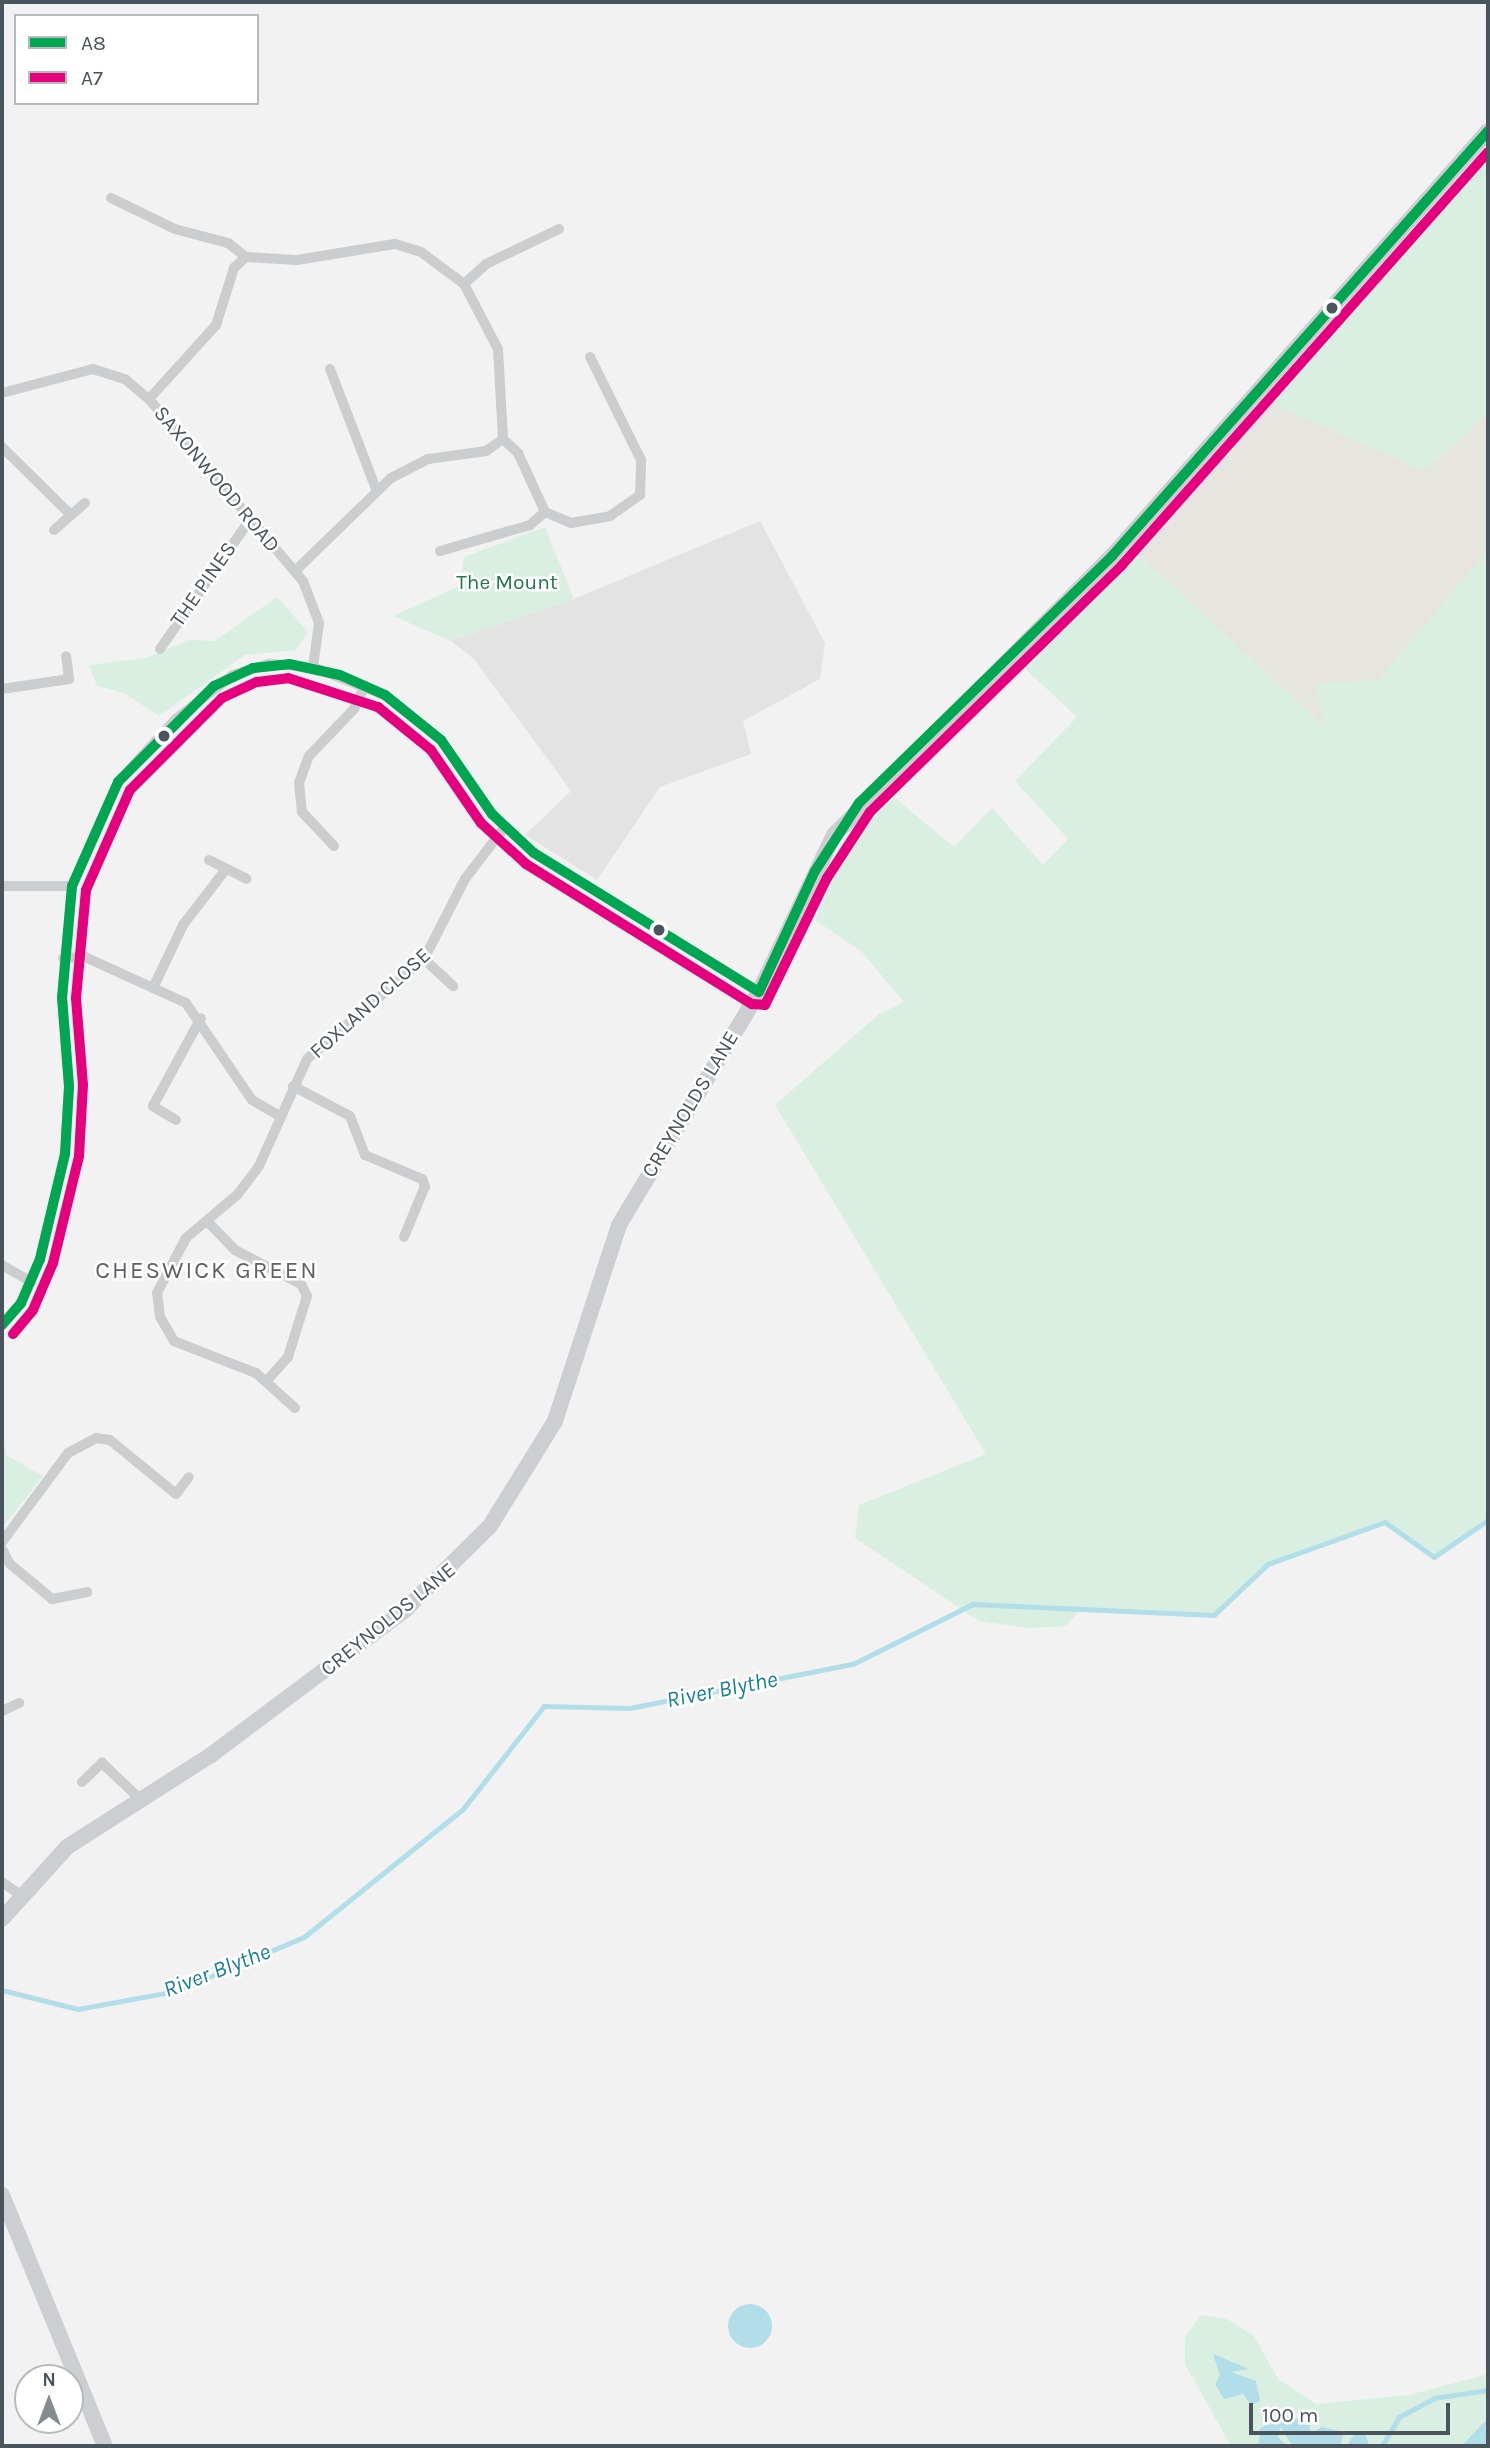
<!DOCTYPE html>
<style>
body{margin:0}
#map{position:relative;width:1490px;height:2448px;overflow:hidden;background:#f2f2f2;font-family:Karla,sans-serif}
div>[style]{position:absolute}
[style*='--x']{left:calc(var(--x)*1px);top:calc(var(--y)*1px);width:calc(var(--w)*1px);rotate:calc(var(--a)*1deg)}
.commercial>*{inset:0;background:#e6e5e0}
.education>*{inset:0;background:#e4e3e3}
.green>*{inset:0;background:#d9efe1}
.water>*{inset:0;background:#b1dee9}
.round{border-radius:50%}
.stream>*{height:4.5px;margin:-2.25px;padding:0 2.25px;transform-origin:2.25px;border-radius:2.25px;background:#b1dee9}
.street>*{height:10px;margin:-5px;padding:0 5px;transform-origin:5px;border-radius:5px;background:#cccdcf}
.secondary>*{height:16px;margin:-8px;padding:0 8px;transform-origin:8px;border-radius:8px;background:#ccced1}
.bus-1>*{height:10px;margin:-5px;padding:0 5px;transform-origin:5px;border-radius:5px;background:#00a651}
.bus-2>*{height:10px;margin:-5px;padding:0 5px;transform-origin:5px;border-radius:5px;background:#e5007d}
.dots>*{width:19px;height:19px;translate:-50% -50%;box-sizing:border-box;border:4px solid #fff;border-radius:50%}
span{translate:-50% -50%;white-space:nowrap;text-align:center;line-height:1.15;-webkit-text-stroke:5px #fff;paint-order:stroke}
.street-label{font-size:21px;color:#4a545d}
.park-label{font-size:21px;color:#1f794b}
.water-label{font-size:23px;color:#19819a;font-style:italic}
.quarter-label{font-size:24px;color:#5e6165;letter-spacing:2px}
.frame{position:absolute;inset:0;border:4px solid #4a545d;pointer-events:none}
.legend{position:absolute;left:14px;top:14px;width:245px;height:91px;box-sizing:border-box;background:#fff;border:2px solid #b7bbbe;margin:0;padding:9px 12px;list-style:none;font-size:21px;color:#4a545d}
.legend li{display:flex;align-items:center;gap:14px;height:35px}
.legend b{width:35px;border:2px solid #b7bbbe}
.north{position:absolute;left:14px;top:2364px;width:70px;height:70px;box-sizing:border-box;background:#fff;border:2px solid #b7bbbe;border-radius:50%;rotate:0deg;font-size:19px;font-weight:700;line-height:28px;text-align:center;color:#4a545d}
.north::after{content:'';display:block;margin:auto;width:24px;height:32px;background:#858b91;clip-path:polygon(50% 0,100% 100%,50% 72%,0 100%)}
.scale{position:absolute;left:1249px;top:2403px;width:201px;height:32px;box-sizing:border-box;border:4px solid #4a545d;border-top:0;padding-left:9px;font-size:21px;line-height:24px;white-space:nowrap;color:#4a545d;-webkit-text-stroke:5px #fff;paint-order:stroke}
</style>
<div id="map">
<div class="commercial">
<div style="clip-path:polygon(1265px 400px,1424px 471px,1488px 414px,1488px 803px,1326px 728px,1133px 550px)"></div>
</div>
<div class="education">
<div style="clip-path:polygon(760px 521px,825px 643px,820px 679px,743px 721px,751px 754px,660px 787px,597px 880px,525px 835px,571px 791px,474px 659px,451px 641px,574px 599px)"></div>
</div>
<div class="green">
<div style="clip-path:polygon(1488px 151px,1488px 414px,1424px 471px,1265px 400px)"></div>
<div style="clip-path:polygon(545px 527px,574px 599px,451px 641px,393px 616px,460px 586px,464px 557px)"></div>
<div style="clip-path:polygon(1133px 550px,1325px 727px,1315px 683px,1377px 681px,1488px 550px,1488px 1520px,1434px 1557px,1385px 1522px,1268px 1564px,1214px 1615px,1081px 1609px,1066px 1626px,1028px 1628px,979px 1621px,855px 1538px,859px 1505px,986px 1454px,775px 1105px,879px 1014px,904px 1002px,861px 951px,815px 920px,848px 846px,889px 793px,954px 847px,992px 808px,1043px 865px,1068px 839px,1015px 781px,1077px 717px,1019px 663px)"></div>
<div style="clip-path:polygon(277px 597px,308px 632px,296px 650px,245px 655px,159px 716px,124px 693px,97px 686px,89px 665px,146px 658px,188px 640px,215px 641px)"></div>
<div style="clip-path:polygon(2px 1430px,6px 1455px,43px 1476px,2px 1528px)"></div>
<div style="clip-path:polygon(1201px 2315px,1227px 2319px,1254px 2336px,1278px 2379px,1316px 2404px,1409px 2395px,1488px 2374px,1488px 2446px,1231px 2446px,1185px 2364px,1185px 2337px)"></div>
</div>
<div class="water">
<div class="round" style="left:728px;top:2304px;width:44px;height:44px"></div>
<div style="clip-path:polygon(1213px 2354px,1249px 2369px,1231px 2372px,1256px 2381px,1260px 2401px,1251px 2405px,1243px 2394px,1224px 2399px,1215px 2384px,1220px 2375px)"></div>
<div style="clip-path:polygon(1288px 2416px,1309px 2424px,1311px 2433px,1322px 2427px,1344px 2432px,1340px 2446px,1291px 2444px,1281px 2427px,1278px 2437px,1287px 2446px,1251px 2446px,1259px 2443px,1260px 2428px)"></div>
<div style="clip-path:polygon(1488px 2420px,1488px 2446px,1462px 2446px,1482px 2424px)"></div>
<div style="clip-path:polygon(1365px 2432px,1369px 2446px,1347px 2446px,1355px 2433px)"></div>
</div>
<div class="stream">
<div style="--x:2;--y:1990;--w:78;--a:14"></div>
<div style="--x:78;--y:2009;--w:100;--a:-10.4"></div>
<div style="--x:176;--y:1991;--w:139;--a:-22.9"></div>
<div style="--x:304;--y:1937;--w:204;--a:-38.8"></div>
<div style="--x:463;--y:1809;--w:131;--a:-51.8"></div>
<div style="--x:544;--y:1706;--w:86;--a:1.3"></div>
<div style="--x:630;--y:1708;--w:227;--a:-11.2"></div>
<div style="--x:853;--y:1664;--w:134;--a:-26.6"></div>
<div style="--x:973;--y:1604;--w:241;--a:2.6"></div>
<div style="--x:1214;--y:1615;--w:74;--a:-43.4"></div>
<div style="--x:1268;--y:1564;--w:124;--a:-19.7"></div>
<div style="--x:1385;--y:1522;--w:60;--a:35.5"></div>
<div style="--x:1434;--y:1557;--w:65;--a:-34.4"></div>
<div style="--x:1383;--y:2444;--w:31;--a:-59"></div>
<div style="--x:1399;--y:2417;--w:40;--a:-28"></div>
<div style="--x:1434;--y:2398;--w:55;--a:-8.4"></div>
</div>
<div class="street">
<div style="--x:111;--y:198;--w:71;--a:25.8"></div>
<div style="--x:175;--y:229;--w:55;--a:14.8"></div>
<div style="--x:228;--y:243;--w:23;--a:38"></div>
<div style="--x:464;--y:284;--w:30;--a:-42"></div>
<div style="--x:486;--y:264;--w:81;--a:-25.6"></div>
<div style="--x:330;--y:369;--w:129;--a:69"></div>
<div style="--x:2;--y:393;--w:94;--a:-14.8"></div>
<div style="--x:93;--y:369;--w:35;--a:18"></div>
<div style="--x:126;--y:380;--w:30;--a:40"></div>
<div style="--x:149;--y:399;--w:238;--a:49.8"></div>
<div style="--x:303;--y:581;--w:45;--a:69.1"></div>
<div style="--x:319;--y:623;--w:44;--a:97.8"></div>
<div style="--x:149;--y:399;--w:100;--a:-47.8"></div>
<div style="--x:216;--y:325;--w:60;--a:-72.5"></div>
<div style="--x:234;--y:268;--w:16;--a:-43"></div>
<div style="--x:246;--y:257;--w:51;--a:3.4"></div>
<div style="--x:297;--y:260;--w:99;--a:-9.3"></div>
<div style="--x:395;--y:244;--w:27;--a:17"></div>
<div style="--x:421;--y:252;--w:54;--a:36.7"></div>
<div style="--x:464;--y:284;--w:73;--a:62.4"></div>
<div style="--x:498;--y:349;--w:90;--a:86.8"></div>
<div style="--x:503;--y:439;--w:21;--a:145"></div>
<div style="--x:486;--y:451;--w:59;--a:172.1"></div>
<div style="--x:428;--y:459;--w:42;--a:152.8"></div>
<div style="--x:391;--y:478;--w:132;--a:135.9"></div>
<div style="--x:503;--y:439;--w:21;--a:43"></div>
<div style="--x:518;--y:453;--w:65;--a:65.4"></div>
<div style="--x:545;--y:512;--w:28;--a:23"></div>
<div style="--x:571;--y:523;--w:40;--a:-10"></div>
<div style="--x:610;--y:516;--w:37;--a:-35"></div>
<div style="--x:640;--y:495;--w:35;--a:-88"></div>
<div style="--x:641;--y:460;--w:115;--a:-116.3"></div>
<div style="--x:2;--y:447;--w:95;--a:44.6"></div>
<div style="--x:54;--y:530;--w:41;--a:-41.1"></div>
<div style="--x:440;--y:551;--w:94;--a:-16.1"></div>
<div style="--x:530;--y:525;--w:20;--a:-41"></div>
<div style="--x:160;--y:649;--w:156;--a:-55.2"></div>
<div style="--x:2;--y:689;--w:68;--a:-8.5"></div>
<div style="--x:69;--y:679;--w:23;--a:-97"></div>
<div style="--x:334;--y:846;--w:47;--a:-133.3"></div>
<div style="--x:302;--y:812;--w:29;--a:-96"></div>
<div style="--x:299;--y:783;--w:29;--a:-70"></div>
<div style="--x:309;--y:756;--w:65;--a:-46.2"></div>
<div style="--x:354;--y:709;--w:26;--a:-65"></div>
<div style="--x:209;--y:860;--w:42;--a:26.6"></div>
<div style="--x:2;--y:886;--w:70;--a:0"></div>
<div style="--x:63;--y:958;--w:22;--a:-3"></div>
<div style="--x:85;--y:957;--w:111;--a:24.5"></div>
<div style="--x:186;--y:1003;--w:117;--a:55.8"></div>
<div style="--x:252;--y:1100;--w:30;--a:30"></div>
<div style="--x:424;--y:959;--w:40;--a:43"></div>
<div style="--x:153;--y:988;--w:70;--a:-64.5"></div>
<div style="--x:183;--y:925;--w:71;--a:-52.5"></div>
<div style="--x:293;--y:1086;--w:64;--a:27.8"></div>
<div style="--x:350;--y:1116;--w:42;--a:69"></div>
<div style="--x:365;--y:1155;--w:62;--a:22.8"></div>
<div style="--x:422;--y:1179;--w:8;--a:67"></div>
<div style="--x:425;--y:1186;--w:55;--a:112.4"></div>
<div style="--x:176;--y:1120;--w:27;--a:-149"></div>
<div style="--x:153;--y:1106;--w:100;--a:-61.4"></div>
<div style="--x:207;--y:1221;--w:40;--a:46"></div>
<div style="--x:235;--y:1250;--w:74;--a:27.3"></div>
<div style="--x:301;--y:1284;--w:13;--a:63"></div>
<div style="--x:307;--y:1296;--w:64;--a:107.3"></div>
<div style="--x:288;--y:1357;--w:31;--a:132"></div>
<div style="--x:2;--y:1265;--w:34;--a:30"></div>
<div style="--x:2;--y:1325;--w:29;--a:-49"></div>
<div style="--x:21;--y:1303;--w:48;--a:-66.6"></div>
<div style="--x:40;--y:1259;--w:108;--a:-76.6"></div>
<div style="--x:65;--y:1154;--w:68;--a:-86.6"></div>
<div style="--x:69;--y:1086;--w:88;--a:-94.5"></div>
<div style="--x:62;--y:998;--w:112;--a:-84.9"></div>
<div style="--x:72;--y:886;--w:114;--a:-66.1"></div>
<div style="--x:118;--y:782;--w:86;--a:-47.4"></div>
<div style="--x:176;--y:719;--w:72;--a:-37.7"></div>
<div style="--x:233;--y:675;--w:39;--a:-17"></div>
<div style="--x:270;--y:664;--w:43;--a:4"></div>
<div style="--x:313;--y:667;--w:77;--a:21.3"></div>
<div style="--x:385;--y:695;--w:72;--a:38.8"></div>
<div style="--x:441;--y:740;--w:90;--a:55.4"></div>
<div style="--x:492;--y:814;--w:57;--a:42.9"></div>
<div style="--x:534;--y:853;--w:264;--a:31.7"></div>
<div style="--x:295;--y:1408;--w:52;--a:-138.1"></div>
<div style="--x:256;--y:1373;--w:88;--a:-158.7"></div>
<div style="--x:174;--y:1341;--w:28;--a:-120"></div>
<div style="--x:160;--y:1317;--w:24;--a:-97"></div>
<div style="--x:157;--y:1293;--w:62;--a:-62.2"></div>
<div style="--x:186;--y:1238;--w:68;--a:-40.2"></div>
<div style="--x:238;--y:1194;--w:35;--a:-53"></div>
<div style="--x:259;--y:1166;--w:117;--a:-65.8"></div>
<div style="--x:307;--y:1059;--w:154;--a:-40.5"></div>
<div style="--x:424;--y:959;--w:90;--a:-62.9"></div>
<div style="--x:465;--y:879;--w:64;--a:-52.6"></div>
<div style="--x:2;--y:1542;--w:111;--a:-53.4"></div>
<div style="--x:68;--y:1453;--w:32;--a:-28"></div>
<div style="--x:96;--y:1438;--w:14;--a:8"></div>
<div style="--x:110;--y:1440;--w:85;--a:39.3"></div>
<div style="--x:176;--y:1494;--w:21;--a:-53"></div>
<div style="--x:2;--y:1549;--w:17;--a:62"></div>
<div style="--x:10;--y:1564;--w:55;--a:39.8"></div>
<div style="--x:52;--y:1599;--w:36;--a:-11"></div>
<div style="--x:2;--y:1711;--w:19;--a:-25"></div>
<div style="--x:82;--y:1782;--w:28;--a:-44"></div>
<div style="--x:102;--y:1763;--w:51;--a:43.4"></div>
<div style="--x:2;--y:1882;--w:21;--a:35"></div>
</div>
<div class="secondary">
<div style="--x:2;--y:1919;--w:97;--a:-47.9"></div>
<div style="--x:67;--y:1847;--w:171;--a:-32.6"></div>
<div style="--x:211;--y:1755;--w:244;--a:-36.8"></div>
<div style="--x:406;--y:1609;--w:118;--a:-44.7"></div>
<div style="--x:490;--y:1526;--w:123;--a:-58.2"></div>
<div style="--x:555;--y:1421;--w:206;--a:-71.9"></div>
<div style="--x:619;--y:1225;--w:272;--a:-59"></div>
<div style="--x:759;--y:992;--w:174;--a:-64.5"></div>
<div style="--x:834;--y:835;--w:394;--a:-45.1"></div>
<div style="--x:1112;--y:556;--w:567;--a:-48.5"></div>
<div style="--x:2;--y:2195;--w:271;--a:67.7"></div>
</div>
<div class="bus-1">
<div style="--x:2;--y:1325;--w:29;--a:-49"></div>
<div style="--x:21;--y:1303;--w:48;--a:-66.6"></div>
<div style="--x:40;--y:1259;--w:108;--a:-76.6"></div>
<div style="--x:65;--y:1154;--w:68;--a:-86.6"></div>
<div style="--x:69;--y:1086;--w:88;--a:-94.5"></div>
<div style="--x:62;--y:998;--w:112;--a:-84.9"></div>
<div style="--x:72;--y:886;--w:114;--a:-66.1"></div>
<div style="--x:118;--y:782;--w:136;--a:-45"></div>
<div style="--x:214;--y:686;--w:43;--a:-24.8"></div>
<div style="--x:253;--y:668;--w:36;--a:-6"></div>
<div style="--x:289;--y:664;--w:52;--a:12.2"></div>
<div style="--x:340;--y:675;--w:49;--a:24"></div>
<div style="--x:385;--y:695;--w:72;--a:38.8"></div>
<div style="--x:441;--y:740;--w:90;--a:55.4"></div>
<div style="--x:492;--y:814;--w:57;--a:42.9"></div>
<div style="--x:534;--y:853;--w:264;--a:31.7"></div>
<div style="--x:759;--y:992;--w:133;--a:-65.2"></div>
<div style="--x:815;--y:871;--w:81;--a:-57.1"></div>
<div style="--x:859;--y:803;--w:354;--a:-44.3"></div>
<div style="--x:1112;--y:556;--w:567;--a:-48.5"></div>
</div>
<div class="bus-2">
<div style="--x:13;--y:1334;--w:31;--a:-50"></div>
<div style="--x:33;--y:1310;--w:51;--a:-66.9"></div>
<div style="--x:53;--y:1263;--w:110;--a:-76.3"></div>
<div style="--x:79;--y:1156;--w:71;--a:-86.8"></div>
<div style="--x:83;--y:1085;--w:87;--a:-94.6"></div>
<div style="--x:76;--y:998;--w:108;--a:-84.7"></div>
<div style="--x:86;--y:890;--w:109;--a:-66.3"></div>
<div style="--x:130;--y:790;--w:130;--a:-45"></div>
<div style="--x:222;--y:698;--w:38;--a:-25"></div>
<div style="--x:257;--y:682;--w:31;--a:-7"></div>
<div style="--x:288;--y:678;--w:95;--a:17.9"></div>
<div style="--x:378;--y:707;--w:68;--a:39.1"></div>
<div style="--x:431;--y:750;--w:88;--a:55.6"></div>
<div style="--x:481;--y:823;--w:61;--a:42.3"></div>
<div style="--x:526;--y:864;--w:266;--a:31.8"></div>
<div style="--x:752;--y:1004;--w:13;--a:4"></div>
<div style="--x:765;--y:1005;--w:141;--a:-64"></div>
<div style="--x:827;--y:878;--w:79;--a:-56.9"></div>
<div style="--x:870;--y:812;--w:353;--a:-44.4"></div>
<div style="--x:1122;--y:565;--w:552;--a:-48.45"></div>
</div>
<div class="dots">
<div style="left:1332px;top:308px;background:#4a545d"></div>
<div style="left:164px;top:736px;background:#4a545d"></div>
<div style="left:659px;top:930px;background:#4a545d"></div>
</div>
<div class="street-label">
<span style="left:217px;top:479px;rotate:50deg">SAXONWOOD ROAD</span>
<span style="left:203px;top:584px;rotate:-55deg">THE PINES</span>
<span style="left:370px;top:1003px;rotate:-42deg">FOXLAND CLOSE</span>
<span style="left:690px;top:1104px;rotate:-59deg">CREYNOLDS LANE</span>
<span style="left:388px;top:1619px;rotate:-39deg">CREYNOLDS LANE</span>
</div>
<div class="park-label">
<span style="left:507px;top:582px">The Mount</span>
</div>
<div class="water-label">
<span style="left:722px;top:1690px;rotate:-11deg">River Blythe</span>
<span style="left:217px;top:1971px;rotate:-21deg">River Blythe</span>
</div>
<div class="quarter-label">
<span style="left:207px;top:1271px">CHESWICK GREEN</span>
</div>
<div class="frame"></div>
<ul class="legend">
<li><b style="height:9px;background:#00a651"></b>A8</li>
<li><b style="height:9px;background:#e5007d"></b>A7</li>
</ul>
<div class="north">N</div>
<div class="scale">100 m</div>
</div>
